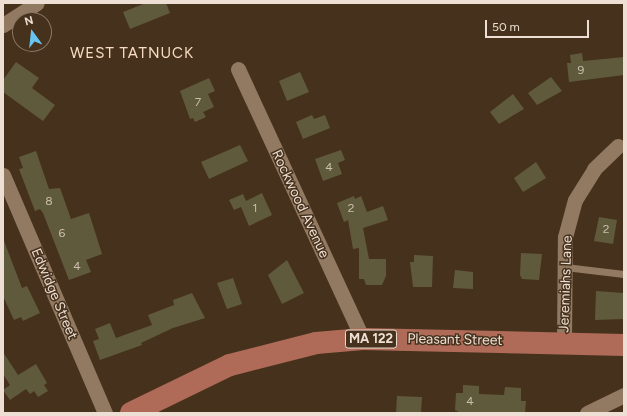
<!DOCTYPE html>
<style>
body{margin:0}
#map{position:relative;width:627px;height:416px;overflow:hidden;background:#46311c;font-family:Figtree,sans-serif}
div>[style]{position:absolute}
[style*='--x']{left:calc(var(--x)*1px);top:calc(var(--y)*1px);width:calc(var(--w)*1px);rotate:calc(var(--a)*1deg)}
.building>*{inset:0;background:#605a3c}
.service>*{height:7px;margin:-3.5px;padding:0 3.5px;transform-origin:3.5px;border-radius:3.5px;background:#927962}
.minor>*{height:15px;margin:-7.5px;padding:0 7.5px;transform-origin:7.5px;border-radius:7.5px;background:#927962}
.primary>*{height:22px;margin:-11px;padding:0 11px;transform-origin:11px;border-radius:11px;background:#af6b57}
span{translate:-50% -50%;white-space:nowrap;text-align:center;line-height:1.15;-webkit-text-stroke:3px #46311c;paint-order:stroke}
.number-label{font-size:12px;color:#cabead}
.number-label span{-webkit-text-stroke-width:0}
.shield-label span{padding:1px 3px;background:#46311c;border:1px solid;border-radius:3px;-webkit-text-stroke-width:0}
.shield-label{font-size:13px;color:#eddfd3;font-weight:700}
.street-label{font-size:14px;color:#eddfd3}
.neighbourhood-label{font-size:15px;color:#f8dcc3;letter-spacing:1px}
.frame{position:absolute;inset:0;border:4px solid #eddfd3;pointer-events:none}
.north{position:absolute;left:12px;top:12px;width:40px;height:40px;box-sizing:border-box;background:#46311c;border:1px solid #897765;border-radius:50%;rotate:345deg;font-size:11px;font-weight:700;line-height:16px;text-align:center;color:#eddfd3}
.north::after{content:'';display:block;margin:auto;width:14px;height:18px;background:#67c4f0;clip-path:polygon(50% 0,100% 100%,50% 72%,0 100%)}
.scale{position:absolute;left:485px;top:20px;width:104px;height:18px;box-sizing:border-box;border:2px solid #eddfd3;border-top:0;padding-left:5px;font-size:12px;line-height:14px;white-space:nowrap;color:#eddfd3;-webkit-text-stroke:3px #46311c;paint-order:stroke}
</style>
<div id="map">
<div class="building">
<div style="clip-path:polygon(146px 3px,166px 3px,170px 13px,130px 29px,123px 12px)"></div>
<div style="clip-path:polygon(582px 53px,583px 61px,624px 57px,624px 75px,569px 82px,567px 63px,571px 63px,570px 55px)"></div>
<div style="clip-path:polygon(16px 62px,39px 78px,32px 88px,55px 105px,43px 121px,3px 92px,3px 80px)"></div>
<div style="clip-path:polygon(300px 72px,309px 92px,287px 101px,279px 81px)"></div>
<div style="clip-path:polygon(551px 77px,562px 91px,537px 105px,528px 93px)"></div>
<div style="clip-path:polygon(209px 78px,215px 91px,208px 94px,214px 107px,203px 112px,206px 117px,195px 122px,193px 118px,190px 119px,180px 91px)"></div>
<div style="clip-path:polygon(513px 94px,524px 109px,499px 124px,490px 112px)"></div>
<div style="clip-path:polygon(312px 115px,314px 119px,325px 115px,330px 128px,303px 139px,296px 122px)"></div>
<div style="clip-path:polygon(240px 145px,248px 161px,209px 179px,201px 162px)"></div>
<div style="clip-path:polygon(341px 150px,345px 160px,338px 163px,342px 174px,323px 181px,315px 159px)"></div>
<div style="clip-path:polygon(36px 151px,49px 189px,60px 188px,71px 219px,89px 213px,102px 254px,86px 260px,91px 272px,69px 280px,43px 213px,40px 209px,35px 211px,19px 169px,23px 168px,19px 157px)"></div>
<div style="clip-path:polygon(536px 162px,546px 178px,523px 192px,514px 178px)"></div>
<div style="clip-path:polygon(262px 193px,272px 215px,249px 226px,241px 207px,234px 210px,229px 200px,243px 194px,246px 201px)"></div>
<div style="clip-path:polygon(354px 196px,355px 199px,361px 196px,367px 212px,383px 206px,388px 220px,363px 228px,369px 259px,386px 259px,386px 276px,382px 285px,366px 285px,364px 279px,359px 279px,359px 248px,353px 249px,348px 220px,344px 222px,337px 203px)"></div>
<div style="clip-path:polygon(599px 217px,617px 220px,613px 244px,594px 241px)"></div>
<div style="clip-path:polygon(4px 241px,22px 288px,27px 286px,40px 313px,23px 321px,21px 317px,14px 320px,3px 296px)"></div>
<div style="clip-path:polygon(521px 253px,542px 254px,539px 280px,522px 279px,520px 275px)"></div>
<div style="clip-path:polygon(414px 255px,433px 256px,432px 287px,413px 287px,410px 262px,414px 262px)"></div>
<div style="clip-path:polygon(287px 260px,304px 293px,282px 304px,268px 275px)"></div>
<div style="clip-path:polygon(455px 270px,473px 272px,473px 289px,453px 288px)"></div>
<div style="clip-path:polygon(233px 278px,242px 304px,227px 309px,217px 283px)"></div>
<div style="clip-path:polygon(596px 291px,624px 293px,624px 319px,595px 320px)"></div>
<div style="clip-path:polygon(192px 293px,205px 318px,173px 328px,141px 343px,142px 345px,100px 360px,93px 341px,99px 339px,95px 329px,110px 323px,116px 338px,152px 325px,148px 315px,174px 305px,173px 300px)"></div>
<div style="clip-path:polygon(3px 352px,18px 375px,36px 364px,47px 383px,44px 385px,48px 391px,38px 397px,34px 391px,30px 394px,26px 389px,10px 400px,3px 390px,10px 385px,3px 374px)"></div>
<div style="clip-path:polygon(463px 385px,479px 386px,479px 394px,504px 395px,505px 387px,521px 388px,521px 401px,526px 401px,525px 413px,459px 412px,455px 410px,456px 393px,463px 393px)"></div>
<div style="clip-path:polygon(397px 396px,422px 397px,421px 413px,396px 413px)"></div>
</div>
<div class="service">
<div style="--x:565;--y:267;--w:59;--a:6.8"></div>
</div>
<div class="minor">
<div style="--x:3;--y:25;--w:40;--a:-32.9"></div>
<div style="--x:238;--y:69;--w:298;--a:65.2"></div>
<div style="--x:3;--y:175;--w:259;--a:66.8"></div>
<div style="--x:564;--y:342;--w:105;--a:-89.5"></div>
<div style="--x:565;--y:237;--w:38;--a:-75"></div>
<div style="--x:575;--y:200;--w:36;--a:-58"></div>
<div style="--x:594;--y:169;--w:33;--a:-44"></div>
<div style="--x:587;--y:413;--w:41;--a:-25.9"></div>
</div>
<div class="primary">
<div style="--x:131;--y:413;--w:110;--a:-25.9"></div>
<div style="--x:230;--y:365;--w:89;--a:-14.3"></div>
<div style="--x:316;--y:343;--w:47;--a:-4.9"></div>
<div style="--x:363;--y:339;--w:261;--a:1.3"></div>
</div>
<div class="number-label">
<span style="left:581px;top:71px">9</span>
<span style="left:198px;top:103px">7</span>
<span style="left:329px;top:168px">4</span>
<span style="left:49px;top:202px">8</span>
<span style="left:255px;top:209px">1</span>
<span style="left:351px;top:209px">2</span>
<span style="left:606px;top:230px">2</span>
<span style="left:62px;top:234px">6</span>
<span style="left:77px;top:267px">4</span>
<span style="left:470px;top:402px">4</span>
</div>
<div class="shield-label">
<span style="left:371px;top:339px">MA 122</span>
</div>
<div class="street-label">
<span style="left:300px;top:204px;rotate:65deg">Rockwood Avenue</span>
<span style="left:566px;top:284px;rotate:-88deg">Jeremiahs Lane</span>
<span style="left:54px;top:294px;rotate:67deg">Edwidge Street</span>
<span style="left:455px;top:340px;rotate:1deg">Pleasant Street</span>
</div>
<div class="neighbourhood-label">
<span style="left:132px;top:54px">WEST TATNUCK</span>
</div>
<div class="frame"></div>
<div class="north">N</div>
<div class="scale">50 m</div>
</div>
